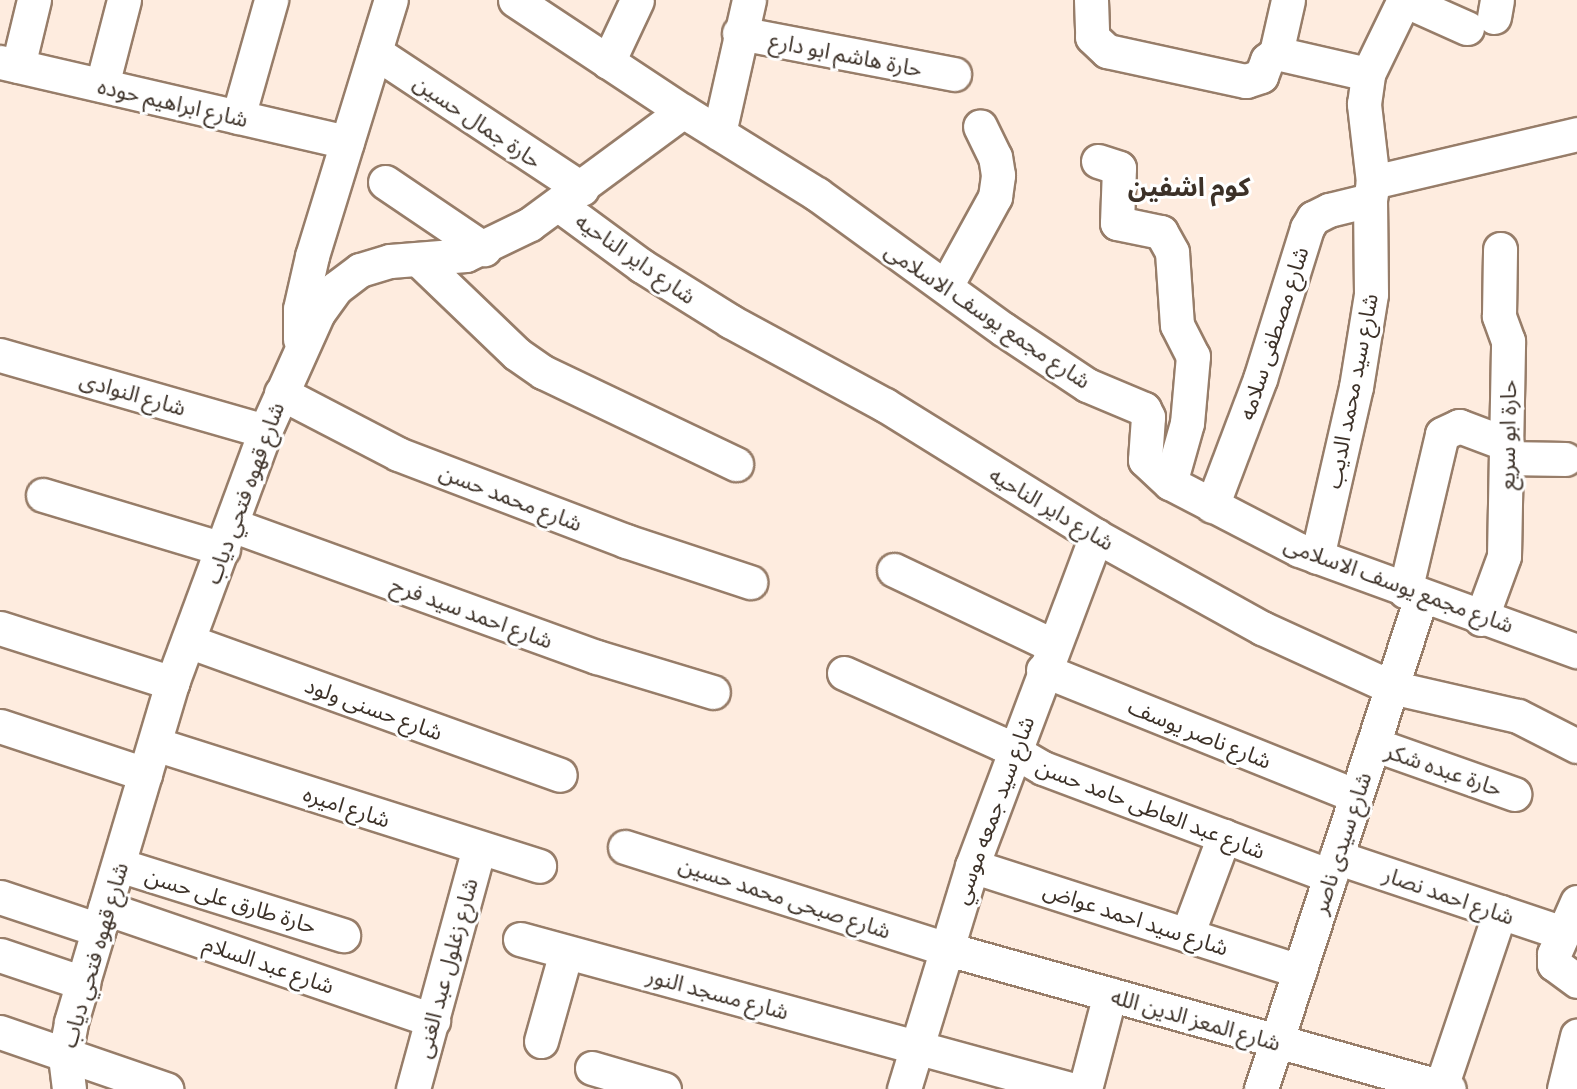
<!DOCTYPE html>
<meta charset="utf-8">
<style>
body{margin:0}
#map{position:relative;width:1577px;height:1089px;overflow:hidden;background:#feecdf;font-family:"Exo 2","Noto Sans Arabic",sans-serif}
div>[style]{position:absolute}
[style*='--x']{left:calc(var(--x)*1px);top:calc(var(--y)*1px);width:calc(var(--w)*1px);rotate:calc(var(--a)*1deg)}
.roads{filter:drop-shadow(2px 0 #977d69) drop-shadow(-2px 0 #977d69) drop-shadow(0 2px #977d69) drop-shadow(0 -2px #977d69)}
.minor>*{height:33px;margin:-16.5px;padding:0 16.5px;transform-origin:16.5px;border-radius:16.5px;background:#fff}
span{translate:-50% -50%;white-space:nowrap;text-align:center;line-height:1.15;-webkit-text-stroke:6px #fff;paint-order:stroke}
.street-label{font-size:22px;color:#3c3128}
.quarter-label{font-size:26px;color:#3c3128;font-weight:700}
</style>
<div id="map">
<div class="roads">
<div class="minor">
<div style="--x:515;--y:0;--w:201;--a:33.5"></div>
<div style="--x:683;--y:111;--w:158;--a:31.8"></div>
<div style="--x:817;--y:194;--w:230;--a:36"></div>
<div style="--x:1003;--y:329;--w:101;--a:33.7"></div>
<div style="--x:1087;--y:385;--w:62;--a:22.8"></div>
<div style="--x:1144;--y:409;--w:9;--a:63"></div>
<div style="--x:1148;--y:417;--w:43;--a:94"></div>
<div style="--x:1145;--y:460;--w:34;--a:43"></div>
<div style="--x:1170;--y:483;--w:145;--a:27.4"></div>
<div style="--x:1299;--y:550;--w:296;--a:20"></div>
<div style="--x:1091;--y:0;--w:37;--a:88"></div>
<div style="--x:1092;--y:37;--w:21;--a:43"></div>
<div style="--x:1107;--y:51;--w:142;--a:12.2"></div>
<div style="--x:1246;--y:81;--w:16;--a:-18"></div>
<div style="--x:1261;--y:76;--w:17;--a:-69"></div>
<div style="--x:1267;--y:60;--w:11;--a:-38"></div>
<div style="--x:1276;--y:53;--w:94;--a:12.9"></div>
<div style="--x:1404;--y:0;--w:69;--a:24"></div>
<div style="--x:1494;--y:17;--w:17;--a:-80"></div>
<div style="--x:739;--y:33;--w:219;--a:10.8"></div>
<div style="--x:375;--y:52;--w:248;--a:33.5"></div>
<div style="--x:1276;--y:53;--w:54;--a:-77.2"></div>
<div style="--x:0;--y:62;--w:356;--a:13"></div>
<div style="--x:608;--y:62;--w:68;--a:-64.9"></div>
<div style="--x:18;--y:66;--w:68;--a:-76.4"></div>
<div style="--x:102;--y:85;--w:88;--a:-75.5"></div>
<div style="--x:238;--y:117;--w:122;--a:-74.2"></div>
<div style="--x:719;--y:133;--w:136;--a:-77.3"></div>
<div style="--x:1098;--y:161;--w:22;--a:18"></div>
<div style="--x:1119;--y:168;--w:55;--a:92.1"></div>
<div style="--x:1117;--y:223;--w:45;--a:11.6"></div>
<div style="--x:1161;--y:232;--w:23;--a:61"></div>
<div style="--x:1172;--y:252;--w:73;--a:86.1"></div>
<div style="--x:1177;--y:325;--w:35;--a:63"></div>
<div style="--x:1193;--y:356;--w:67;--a:95.1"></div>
<div style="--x:1187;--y:423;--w:62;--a:105.8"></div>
<div style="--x:385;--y:182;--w:120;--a:34.1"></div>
<div style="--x:1373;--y:182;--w:79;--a:-96.6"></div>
<div style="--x:1364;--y:104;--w:30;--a:-82"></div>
<div style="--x:1368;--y:74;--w:82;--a:-64.1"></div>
<div style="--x:559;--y:205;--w:103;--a:36.3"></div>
<div style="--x:642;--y:266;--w:104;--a:32"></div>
<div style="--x:730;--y:321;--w:176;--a:28.5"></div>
<div style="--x:885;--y:405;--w:248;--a:31.8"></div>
<div style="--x:1096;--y:536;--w:190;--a:29"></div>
<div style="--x:1262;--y:628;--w:142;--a:24.6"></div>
<div style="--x:1391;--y:687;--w:130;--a:12.9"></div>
<div style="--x:1518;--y:716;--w:66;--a:27"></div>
<div style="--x:420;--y:261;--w:134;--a:43.8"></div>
<div style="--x:517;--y:354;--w:32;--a:35"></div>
<div style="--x:543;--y:372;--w:214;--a:25.5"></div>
<div style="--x:946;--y:286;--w:102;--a:-61.2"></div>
<div style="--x:995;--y:197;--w:22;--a:-82"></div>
<div style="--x:998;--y:175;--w:18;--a:-99"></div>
<div style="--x:995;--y:157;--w:34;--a:-116"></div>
<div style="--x:300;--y:339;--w:30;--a:-90"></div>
<div style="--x:300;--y:309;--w:54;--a:-77.2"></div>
<div style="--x:312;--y:256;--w:268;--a:-72.9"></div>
<div style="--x:0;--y:355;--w:276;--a:16"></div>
<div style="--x:281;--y:393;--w:132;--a:27.5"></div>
<div style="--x:398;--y:454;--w:244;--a:20.9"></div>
<div style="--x:626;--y:541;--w:131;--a:18.3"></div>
<div style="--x:1506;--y:458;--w:59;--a:1"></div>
<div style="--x:43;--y:495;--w:188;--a:16.7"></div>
<div style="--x:1212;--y:506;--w:136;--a:-69.3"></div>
<div style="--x:1260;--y:379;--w:158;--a:-72.7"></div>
<div style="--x:1307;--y:228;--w:12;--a:-59"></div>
<div style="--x:1313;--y:218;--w:18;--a:-27"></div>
<div style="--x:1329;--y:210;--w:42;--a:-13.7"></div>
<div style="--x:232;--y:525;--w:388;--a:19.9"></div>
<div style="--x:597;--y:657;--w:121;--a:16.8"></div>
<div style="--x:1317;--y:557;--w:174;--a:-77.1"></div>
<div style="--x:1356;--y:387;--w:94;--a:-80.8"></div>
<div style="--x:1371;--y:294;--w:94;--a:-90.6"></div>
<div style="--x:1370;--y:200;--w:18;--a:-81"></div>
<div style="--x:1373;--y:182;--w:210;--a:-13.2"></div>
<div style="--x:894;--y:570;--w:175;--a:25.4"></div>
<div style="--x:1405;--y:591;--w:161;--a:-76.7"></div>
<div style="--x:1442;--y:434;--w:19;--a:-25"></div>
<div style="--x:1459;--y:426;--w:51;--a:20.6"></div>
<div style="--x:1481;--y:619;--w:67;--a:-69.9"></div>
<div style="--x:1504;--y:556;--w:215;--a:-88.9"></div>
<div style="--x:1508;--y:341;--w:27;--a:-110"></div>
<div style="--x:1499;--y:316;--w:67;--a:-89.1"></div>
<div style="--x:0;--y:628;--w:181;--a:17.7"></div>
<div style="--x:188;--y:641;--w:395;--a:19.8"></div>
<div style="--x:1043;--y:670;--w:337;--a:21.9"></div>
<div style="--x:844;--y:673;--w:171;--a:24.2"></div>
<div style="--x:1000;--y:743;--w:50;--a:30.2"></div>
<div style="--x:1043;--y:768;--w:307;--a:20.6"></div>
<div style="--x:0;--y:726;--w:153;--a:18.3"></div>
<div style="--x:155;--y:744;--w:403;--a:17.6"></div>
<div style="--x:1373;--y:744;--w:150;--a:19.5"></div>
<div style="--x:625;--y:847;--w:335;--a:17.6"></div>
<div style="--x:944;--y:948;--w:524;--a:15.6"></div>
<div style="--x:1336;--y:857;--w:239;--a:18.5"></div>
<div style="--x:119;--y:865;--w:235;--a:17.4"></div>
<div style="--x:972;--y:866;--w:344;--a:17.8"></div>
<div style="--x:0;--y:897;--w:104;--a:18.4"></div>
<div style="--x:1577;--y:902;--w:57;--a:113.9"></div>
<div style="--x:1554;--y:954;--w:10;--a:90"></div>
<div style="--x:1554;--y:964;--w:29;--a:36"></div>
<div style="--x:105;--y:908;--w:347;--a:18.9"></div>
<div style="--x:1187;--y:935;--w:106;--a:-69.5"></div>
<div style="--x:520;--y:939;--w:570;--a:15.26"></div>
<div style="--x:0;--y:955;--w:88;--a:18.6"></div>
<div style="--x:0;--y:1032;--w:176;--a:19"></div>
<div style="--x:541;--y:1041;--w:92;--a:-74.3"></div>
<div style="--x:592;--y:1068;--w:75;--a:16.3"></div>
<div style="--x:1441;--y:1087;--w:185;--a:-71.4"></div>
<div style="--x:69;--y:1089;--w:35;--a:-97"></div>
<div style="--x:65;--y:1054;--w:33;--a:-79"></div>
<div style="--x:71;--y:1022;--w:354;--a:-73.4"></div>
<div style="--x:172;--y:683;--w:269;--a:-69.7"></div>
<div style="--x:265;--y:431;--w:129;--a:-65.8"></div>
<div style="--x:318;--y:313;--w:31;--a:-54"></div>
<div style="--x:336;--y:288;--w:30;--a:-37"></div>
<div style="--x:360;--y:270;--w:31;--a:-17"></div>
<div style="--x:390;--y:261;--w:76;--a:-4.5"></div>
<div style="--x:466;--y:255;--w:71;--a:-25.8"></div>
<div style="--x:530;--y:224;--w:190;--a:-36.4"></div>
<div style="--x:413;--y:1089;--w:250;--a:-74.7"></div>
<div style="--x:904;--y:1089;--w:233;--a:-73"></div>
<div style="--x:972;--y:866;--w:353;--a:-69.4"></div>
<div style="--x:1085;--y:1089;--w:98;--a:-75.3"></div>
<div style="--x:1261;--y:1089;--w:517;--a:-71.99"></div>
<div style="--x:1564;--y:1089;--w:55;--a:-76.2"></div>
</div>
</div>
<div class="street-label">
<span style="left:846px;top:54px;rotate:11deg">حارة هاشم ابو دارع</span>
<span style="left:173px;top:102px;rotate:13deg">شارع ابراهيم حوده</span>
<span style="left:478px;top:121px;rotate:34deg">حارة جمال حسين</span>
<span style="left:636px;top:258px;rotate:35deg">شارع داير الناحيه</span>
<span style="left:988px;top:315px;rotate:34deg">شارع مجمع يوسف الاسلامى</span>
<span style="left:1273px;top:333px;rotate:-72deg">شارع مصطفى سلامه</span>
<span style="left:1351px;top:391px;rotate:-79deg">شارع سيد محمد الديب</span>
<span style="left:133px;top:393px;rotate:16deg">شارع النوادى</span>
<span style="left:1507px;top:435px;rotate:-89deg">حارة ابو سريع</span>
<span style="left:244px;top:493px;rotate:-70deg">شارع قهوه فتحي دياب</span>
<span style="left:511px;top:497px;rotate:21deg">شارع محمد حسن</span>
<span style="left:1052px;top:508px;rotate:31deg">شارع داير الناحيه</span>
<span style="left:1399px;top:584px;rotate:20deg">شارع مجمع يوسف الاسلامى</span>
<span style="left:472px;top:612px;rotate:20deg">شارع احمد سيد فرح</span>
<span style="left:374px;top:708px;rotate:20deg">شارع حسنى ولود</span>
<span style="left:1200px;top:733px;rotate:22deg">شارع ناصر يوسف</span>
<span style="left:1444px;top:769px;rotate:19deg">حارة عبده شكر</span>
<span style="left:347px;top:806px;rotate:18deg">شارع اميره</span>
<span style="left:1151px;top:808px;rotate:21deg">شارع عبد العاطى حامد حسن</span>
<span style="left:993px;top:810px;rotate:-70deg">شارع سيد جمعه موسي</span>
<span style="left:1341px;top:843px;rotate:-72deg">شارع سيدى ناصر</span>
<span style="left:1449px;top:895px;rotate:19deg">شارع احمد نصار</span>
<span style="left:785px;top:897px;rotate:18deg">شارع صبحى محمد حسين</span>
<span style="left:231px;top:900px;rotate:17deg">حارة طارق على حسن</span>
<span style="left:1136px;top:918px;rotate:18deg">شارع سيد احمد عواض</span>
<span style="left:94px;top:955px;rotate:-74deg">شارع قهوه فتحي دياب</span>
<span style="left:269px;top:964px;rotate:19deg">شارع عبد السلام</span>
<span style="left:446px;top:968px;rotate:-75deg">شارع زغلول عبد الغنى</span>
<span style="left:718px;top:993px;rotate:15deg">شارع مسجد النور</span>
<span style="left:1196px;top:1019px;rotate:16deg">شارع المعز الدين الله</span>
</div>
<div class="quarter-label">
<span style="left:1189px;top:186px">كوم اشفين</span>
</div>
</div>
